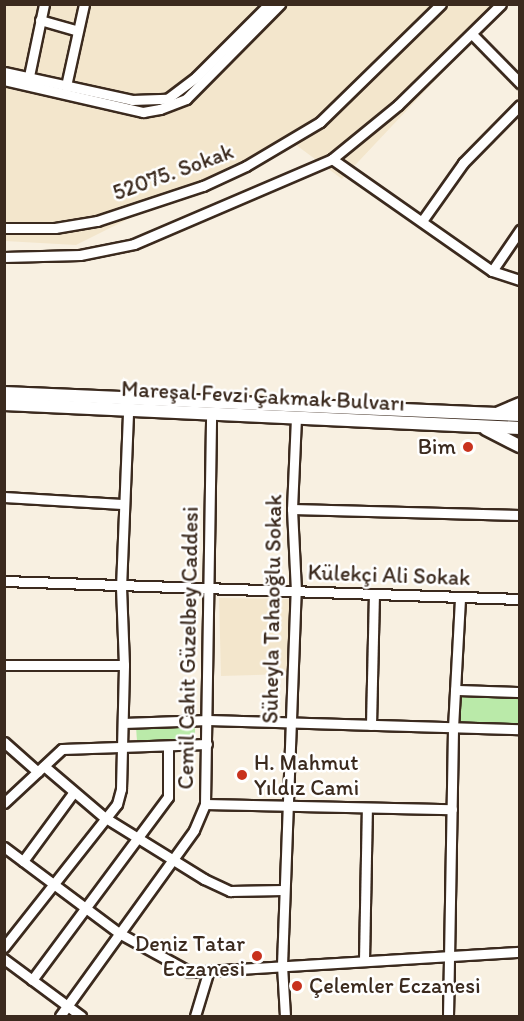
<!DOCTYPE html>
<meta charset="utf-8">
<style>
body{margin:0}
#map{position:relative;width:524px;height:1021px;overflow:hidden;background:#f8f0e1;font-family:Itim,sans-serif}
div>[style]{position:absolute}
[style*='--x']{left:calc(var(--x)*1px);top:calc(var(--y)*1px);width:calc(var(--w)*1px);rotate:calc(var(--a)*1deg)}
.built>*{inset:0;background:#f3e6cc}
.green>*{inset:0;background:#baeaa9}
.roads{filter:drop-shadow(2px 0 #3b2a1e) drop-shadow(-2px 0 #3b2a1e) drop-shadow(0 2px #3b2a1e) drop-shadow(0 -2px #3b2a1e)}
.minor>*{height:9px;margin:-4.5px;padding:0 4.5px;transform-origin:4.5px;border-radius:4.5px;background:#fff}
.major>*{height:12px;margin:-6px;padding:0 6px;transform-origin:6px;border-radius:6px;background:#fff}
.dots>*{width:16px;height:16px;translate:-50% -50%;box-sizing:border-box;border:3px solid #fff;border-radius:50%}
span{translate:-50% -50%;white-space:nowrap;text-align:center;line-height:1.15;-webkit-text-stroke:5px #fff;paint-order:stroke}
.street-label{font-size:22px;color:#3b2a1e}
.poi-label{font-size:22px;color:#3b2a1e}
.right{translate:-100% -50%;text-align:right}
.left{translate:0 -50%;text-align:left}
.frame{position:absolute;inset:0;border:6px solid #3b2a1e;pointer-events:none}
</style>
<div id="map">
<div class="built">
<div style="clip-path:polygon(4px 5px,506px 5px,342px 179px,288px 139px,76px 245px,5px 241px)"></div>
<div style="clip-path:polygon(219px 598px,290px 599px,287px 674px,221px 676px)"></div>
</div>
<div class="green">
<div style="clip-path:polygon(460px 694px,519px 696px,519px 724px,459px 722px)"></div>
<div style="clip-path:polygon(195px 725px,195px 739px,137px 741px,136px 727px)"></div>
</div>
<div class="roads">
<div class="minor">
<div style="--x:40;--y:20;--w:37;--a:16"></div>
<div style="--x:472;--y:34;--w:69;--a:45.6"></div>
<div style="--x:4;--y:72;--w:131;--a:12.3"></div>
<div style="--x:132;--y:100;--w:35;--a:-2"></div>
<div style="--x:167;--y:99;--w:36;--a:-37"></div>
<div style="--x:196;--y:77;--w:103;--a:-45"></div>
<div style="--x:29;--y:76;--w:74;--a:-78.2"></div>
<div style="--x:4;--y:80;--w:143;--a:13"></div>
<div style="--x:143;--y:112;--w:17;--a:-10"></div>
<div style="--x:160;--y:109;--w:28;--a:-21"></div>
<div style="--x:186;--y:99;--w:134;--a:-45.3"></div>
<div style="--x:66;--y:86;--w:84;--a:-77.6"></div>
<div style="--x:332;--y:159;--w:195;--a:35"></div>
<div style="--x:492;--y:271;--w:29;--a:18"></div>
<div style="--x:422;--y:221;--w:71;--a:-54.7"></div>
<div style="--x:463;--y:163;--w:81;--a:-45.5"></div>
<div style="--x:4;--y:228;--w:51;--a:0"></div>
<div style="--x:55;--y:228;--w:43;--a:-9.5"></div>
<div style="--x:97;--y:221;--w:112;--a:-18.3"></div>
<div style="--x:203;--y:186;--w:47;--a:-24.9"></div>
<div style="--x:246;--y:166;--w:86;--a:-30.7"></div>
<div style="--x:320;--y:122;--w:169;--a:-44.3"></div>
<div style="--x:4;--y:257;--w:76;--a:-1.5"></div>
<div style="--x:80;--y:255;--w:55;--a:-11.5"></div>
<div style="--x:134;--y:244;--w:215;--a:-23.2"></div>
<div style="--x:332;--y:159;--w:85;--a:-39.3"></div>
<div style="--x:398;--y:105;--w:144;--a:-44.4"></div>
<div style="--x:492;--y:271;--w:50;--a:-55.7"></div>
<div style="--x:4;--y:497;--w:118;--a:3.4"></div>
<div style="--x:292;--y:509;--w:228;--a:1.5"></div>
<div style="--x:4;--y:581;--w:516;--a:2"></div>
<div style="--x:4;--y:665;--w:120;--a:0"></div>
<div style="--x:455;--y:690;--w:65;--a:1.8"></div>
<div style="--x:123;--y:723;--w:85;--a:-2"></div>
<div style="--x:208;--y:720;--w:312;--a:1.7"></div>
<div style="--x:371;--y:725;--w:131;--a:-88.7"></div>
<div style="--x:4;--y:742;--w:45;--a:41.4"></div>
<div style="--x:44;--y:766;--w:79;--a:40.4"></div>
<div style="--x:104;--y:817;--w:118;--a:31.8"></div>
<div style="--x:204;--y:879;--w:29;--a:25"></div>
<div style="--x:230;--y:891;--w:53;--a:-1.1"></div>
<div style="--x:4;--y:803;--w:79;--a:-43"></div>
<div style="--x:62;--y:749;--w:145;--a:-2"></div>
<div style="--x:205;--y:804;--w:247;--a:1.2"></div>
<div style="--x:4;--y:847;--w:144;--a:36.8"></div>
<div style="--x:119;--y:933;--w:81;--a:28.8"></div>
<div style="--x:190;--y:972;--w:331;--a:-3.5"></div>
<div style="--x:23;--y:861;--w:84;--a:-53.7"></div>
<div style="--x:4;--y:947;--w:182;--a:-51.7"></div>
<div style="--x:117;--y:804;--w:16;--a:-75"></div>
<div style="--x:121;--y:789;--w:124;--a:-88.6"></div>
<div style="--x:124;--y:665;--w:77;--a:-92.2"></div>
<div style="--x:121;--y:588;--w:178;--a:-87.7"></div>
<div style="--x:4;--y:959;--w:96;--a:36.5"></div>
<div style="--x:364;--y:960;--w:152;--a:-88.9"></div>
<div style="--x:32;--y:980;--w:228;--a:-53.4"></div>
<div style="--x:168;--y:797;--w:51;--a:-90"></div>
<div style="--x:60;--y:1016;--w:229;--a:-54.2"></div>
<div style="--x:194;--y:830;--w:28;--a:-67"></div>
<div style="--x:205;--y:804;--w:390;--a:-89.1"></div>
<div style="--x:195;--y:1016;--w:45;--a:-73.2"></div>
<div style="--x:285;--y:1016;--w:51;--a:-93.4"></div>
<div style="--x:282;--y:965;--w:374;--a:-87.9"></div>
<div style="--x:296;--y:591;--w:82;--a:-92.8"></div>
<div style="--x:292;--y:509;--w:91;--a:-87.5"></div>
<div style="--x:448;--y:1016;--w:288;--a:-89"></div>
<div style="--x:453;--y:728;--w:131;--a:-86.9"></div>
</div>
<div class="major">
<div style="--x:4;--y:393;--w:516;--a:2.44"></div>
<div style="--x:4;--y:404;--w:517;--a:2.66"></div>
<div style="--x:499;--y:413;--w:23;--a:-23"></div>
<div style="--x:486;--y:429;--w:38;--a:27"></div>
</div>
</div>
<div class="dots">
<div style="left:468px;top:447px;background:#c8321e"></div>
<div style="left:242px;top:775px;background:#c8321e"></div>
<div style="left:257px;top:956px;background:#c8321e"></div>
<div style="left:297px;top:986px;background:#c8321e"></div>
</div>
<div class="street-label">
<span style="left:173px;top:172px;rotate:-20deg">52075. Sokak</span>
<span style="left:263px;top:396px;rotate:3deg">Mareşal Fevzi Çakmak Bulvarı</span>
<span style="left:389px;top:575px;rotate:2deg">Külekçi Ali Sokak</span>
<span style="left:272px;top:609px;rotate:-89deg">Süheyla Tahaoğlu Sokak</span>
<span style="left:188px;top:648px;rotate:-89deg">Cemil Cahit Güzelbey Caddesi</span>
</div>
<div class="poi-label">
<span class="right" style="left:456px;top:447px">Bim</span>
<span class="left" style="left:254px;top:775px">H. Mahmut<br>Yıldız Cami</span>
<span class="right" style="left:245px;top:956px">Deniz Tatar<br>Eczanesi</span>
<span class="left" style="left:309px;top:986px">Çelemler Eczanesi</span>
</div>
<div class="frame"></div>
</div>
